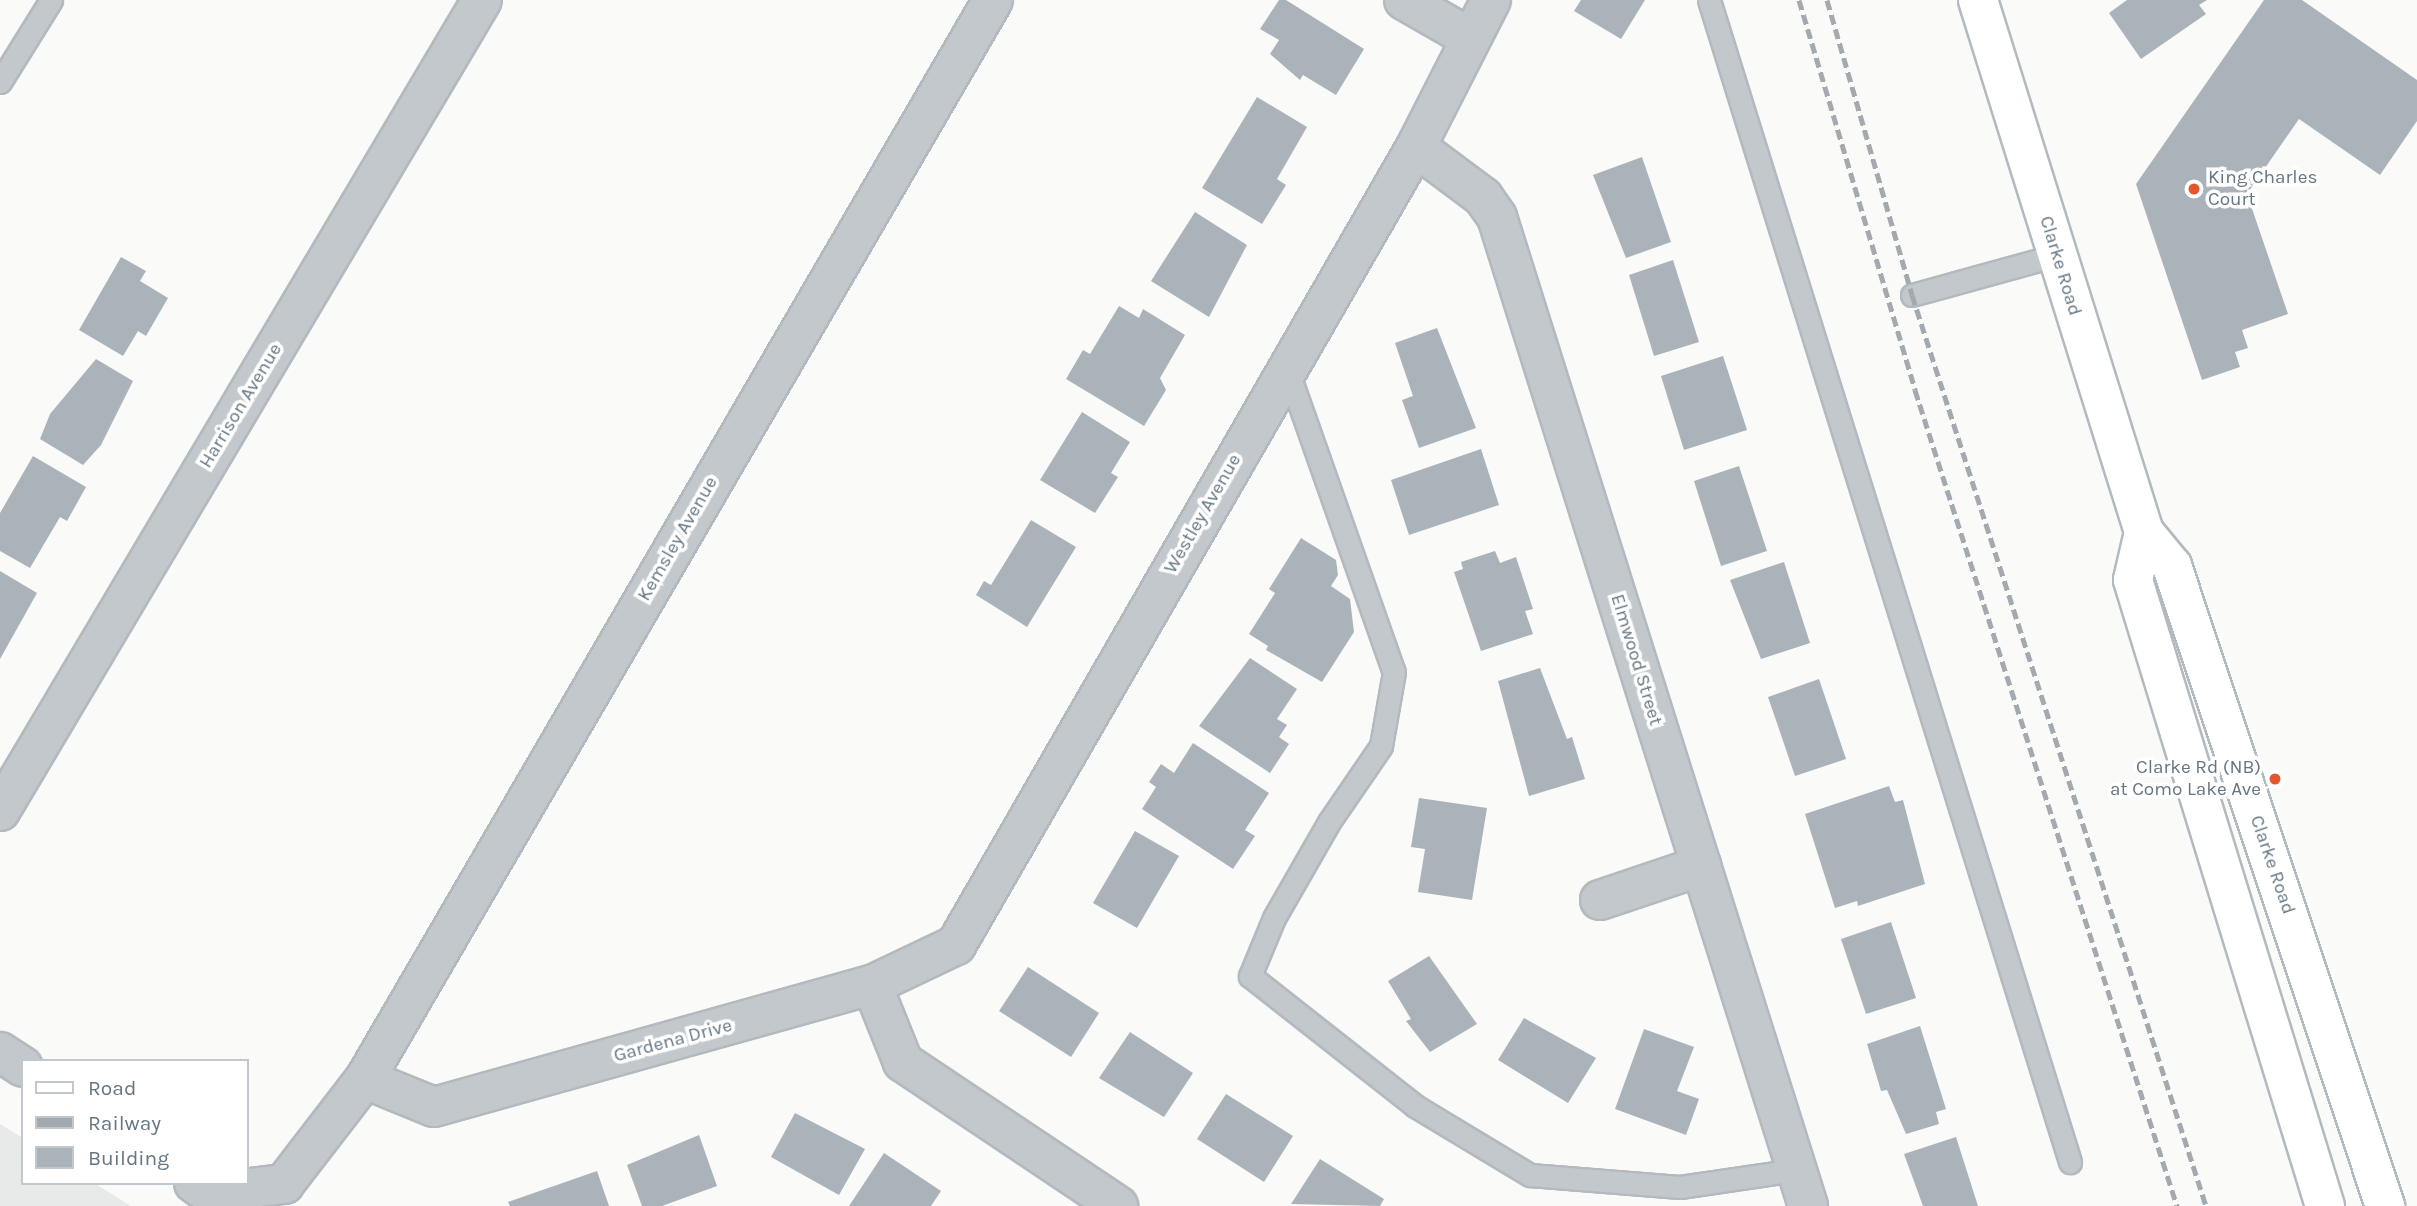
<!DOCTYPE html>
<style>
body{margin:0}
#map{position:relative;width:2417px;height:1206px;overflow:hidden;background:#fafaf8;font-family:Karla,sans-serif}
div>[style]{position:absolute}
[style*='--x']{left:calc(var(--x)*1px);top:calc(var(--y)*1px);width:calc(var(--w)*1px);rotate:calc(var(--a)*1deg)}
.built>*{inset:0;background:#e8e9e9}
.building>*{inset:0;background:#aab3b9}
.roads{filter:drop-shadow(2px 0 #b3babf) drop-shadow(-2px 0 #b3babf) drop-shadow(0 2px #b3babf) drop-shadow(0 -2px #b3babf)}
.service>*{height:21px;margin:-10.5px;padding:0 10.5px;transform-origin:10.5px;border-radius:10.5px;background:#c3c8cc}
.minor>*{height:38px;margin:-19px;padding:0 19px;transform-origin:19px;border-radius:19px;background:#c3c8cc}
.tertiary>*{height:38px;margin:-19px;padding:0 19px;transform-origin:19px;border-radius:19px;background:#c3c8cc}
.secondary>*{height:38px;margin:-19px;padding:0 19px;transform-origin:19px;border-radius:19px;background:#fff}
.rail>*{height:5px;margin-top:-2.5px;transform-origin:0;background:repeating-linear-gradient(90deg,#a2aab0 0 10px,transparent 0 15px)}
.dots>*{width:19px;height:19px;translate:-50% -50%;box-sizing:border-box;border:4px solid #fff;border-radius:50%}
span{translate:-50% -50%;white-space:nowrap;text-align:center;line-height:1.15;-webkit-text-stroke:7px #fff;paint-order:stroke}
.poi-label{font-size:19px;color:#657683}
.left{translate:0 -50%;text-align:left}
.right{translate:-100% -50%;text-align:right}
.street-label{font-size:19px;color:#657683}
.legend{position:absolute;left:21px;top:1059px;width:228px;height:126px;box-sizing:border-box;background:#fff;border:2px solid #c1c8cd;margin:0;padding:9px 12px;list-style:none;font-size:21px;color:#657683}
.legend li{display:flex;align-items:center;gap:14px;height:35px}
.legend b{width:35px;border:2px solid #c1c8cd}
</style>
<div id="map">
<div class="built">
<div style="clip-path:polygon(0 1124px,23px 1138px,23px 1183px,94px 1183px,131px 1206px,0 1206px)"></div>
</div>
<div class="building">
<div style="clip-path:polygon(1279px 0,1286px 0,1364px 49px,1336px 95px,1303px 75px,1300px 80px,1270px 54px,1279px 40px,1260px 29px)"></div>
<div style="clip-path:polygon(1581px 0,1645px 0,1621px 39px,1574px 11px)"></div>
<div style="clip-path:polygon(2127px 0,2207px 0,2199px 5px,2206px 14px,2141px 59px,2109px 13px)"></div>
<div style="clip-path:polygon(2264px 0,2302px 0,2417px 80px,2417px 121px,2380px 175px,2299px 119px,2247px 194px,2288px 314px,2242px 330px,2248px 348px,2235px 352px,2240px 367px,2202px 380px,2136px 184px)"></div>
<div style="clip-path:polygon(1257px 97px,1307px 127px,1277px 179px,1286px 185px,1262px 224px,1202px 188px)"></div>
<div style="clip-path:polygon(1642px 157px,1671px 242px,1626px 258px,1593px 175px)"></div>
<div style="clip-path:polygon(1195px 212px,1247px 245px,1209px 317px,1151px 281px)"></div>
<div style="clip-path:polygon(121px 257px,146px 271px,140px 281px,168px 298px,146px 336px,138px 331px,123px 356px,79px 330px)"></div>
<div style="clip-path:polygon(1673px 260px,1699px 342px,1654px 356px,1629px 275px)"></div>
<div style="clip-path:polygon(1119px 306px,1139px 318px,1143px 309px,1185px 335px,1160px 378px,1166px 390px,1144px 426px,1066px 379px,1083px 350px,1090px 354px)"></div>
<div style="clip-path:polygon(1437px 328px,1476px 428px,1419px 448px,1402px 400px,1413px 396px,1395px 343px)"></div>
<div style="clip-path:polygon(1723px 356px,1747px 430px,1684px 450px,1661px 376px)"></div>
<div style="clip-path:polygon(96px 359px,133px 381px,101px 445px,83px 465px,40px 439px,50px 414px)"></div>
<div style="clip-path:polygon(1082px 412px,1130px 442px,1111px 473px,1118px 477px,1095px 513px,1040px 480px)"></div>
<div style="clip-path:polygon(1481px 449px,1499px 505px,1409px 535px,1391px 480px)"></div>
<div style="clip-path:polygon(33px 456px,86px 487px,67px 521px,60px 517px,30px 568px,0 551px,0 513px)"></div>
<div style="clip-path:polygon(1739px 466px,1767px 551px,1721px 566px,1694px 481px)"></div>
<div style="clip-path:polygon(1031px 520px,1076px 547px,1027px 627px,976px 595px,984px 581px,991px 585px)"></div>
<div style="clip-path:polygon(1301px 538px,1336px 560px,1338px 575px,1331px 586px,1350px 599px,1354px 632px,1322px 682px,1266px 650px,1268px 646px,1249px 634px,1275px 593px,1269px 589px)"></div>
<div style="clip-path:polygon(1495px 551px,1500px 563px,1516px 557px,1533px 609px,1525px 611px,1533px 634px,1481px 651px,1454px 572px,1463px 569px,1461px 562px)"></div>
<div style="clip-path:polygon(1784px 562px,1810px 643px,1761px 659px,1730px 580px)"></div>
<div style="clip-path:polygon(0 571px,37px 593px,0 659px)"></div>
<div style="clip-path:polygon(1250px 658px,1297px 689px,1277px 719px,1287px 725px,1279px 737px,1289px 744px,1270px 773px,1199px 726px)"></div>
<div style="clip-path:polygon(1540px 668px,1567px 739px,1572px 737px,1585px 779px,1529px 796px,1498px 681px)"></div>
<div style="clip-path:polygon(1819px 679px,1846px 759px,1795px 776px,1768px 697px)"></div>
<div style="clip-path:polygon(1193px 743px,1269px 793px,1245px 830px,1255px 836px,1233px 869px,1142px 809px,1156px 787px,1149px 782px,1161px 764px,1174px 773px)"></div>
<div style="clip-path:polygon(1889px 786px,1895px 802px,1903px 800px,1925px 884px,1858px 906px,1857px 901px,1835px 908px,1805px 814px)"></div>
<div style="clip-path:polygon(1419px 798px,1487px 808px,1472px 900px,1418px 892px,1425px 849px,1411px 847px)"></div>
<div style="clip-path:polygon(1135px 831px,1179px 856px,1137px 928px,1093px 903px)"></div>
<div style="clip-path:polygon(1891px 922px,1916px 998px,1866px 1014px,1841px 939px)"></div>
<div style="clip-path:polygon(1429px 956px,1477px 1024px,1430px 1052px,1406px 1021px,1411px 1019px,1388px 981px)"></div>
<div style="clip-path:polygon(1028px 967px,1099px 1013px,1071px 1057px,999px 1011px)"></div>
<div style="clip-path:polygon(1524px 1018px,1596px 1058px,1568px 1103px,1498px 1060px)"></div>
<div style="clip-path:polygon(1920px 1026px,1946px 1109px,1936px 1112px,1939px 1124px,1906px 1134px,1887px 1090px,1881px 1091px,1867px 1044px)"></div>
<div style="clip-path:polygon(1644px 1029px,1694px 1047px,1677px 1091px,1699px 1099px,1686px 1135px,1615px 1109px)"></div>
<div style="clip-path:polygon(1130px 1032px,1193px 1073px,1164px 1117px,1099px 1078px)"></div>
<div style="clip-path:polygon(1226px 1094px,1293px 1136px,1264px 1182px,1197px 1139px)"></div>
<div style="clip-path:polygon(795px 1113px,865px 1149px,839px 1195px,771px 1157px)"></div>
<div style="clip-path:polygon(699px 1135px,717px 1186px,662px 1206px,642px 1206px,627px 1165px)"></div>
<div style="clip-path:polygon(1956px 1137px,1978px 1206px,1923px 1206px,1904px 1154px)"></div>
<div style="clip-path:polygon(884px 1153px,941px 1191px,931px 1206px,849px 1206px)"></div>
<div style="clip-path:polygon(1320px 1159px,1384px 1199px,1380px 1206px,1291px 1204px)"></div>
<div style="clip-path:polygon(597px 1171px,609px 1206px,510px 1206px,508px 1202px)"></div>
</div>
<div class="roads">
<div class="service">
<div style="--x:1709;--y:0;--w:1217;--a:72.74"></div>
<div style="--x:0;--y:82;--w:97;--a:-58.1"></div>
<div style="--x:1912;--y:295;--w:150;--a:-15.4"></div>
<div style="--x:1287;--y:369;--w:321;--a:70.6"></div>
<div style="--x:1394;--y:672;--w:75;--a:100"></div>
<div style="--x:1381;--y:746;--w:92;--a:124.4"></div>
<div style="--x:1329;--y:822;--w:111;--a:119.8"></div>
<div style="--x:1274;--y:918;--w:63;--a:112.5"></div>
<div style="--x:1250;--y:976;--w:210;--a:38.2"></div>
<div style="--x:1415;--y:1106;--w:134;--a:31"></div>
<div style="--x:1530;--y:1175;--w:150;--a:4.6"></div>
<div style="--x:1680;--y:1187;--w:116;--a:-8.4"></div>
</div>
<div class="minor">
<div style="--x:1404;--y:0;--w:76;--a:29.9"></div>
<div style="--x:1416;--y:147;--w:84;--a:36.7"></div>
<div style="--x:1483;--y:197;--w:24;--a:55"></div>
<div style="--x:1497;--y:217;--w:1037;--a:72.54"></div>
<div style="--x:0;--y:811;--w:943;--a:-59.28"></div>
<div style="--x:1600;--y:900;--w:107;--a:-18.6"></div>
<div style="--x:872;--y:985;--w:93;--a:-25.5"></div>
<div style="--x:956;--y:945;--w:921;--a:-60.04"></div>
<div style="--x:1416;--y:147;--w:165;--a:-63"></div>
<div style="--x:0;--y:1052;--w:27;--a:33"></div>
<div style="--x:194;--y:1183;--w:17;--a:36"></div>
<div style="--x:208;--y:1193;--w:77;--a:-6.8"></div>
<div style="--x:284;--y:1184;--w:133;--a:-52.4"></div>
<div style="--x:365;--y:1079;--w:74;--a:22.1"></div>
<div style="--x:434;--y:1107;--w:455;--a:-15.6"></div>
<div style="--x:872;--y:985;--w:83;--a:68.1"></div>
<div style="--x:903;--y:1062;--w:259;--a:33.8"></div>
</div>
<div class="tertiary">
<div style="--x:365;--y:1079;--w:1248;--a:-59.8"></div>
</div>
<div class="secondary">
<div style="--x:1978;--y:0;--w:557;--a:72.67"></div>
<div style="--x:2144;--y:532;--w:44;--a:50.5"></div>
<div style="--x:2172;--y:566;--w:675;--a:71.59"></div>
<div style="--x:2144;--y:532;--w:49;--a:102.9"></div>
<div style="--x:2133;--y:580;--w:655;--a:72.95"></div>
</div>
</div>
<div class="rail">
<div style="--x:1799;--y:0;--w:407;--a:73.4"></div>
<div style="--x:1915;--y:390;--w:857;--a:72.2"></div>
<div style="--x:1827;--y:0;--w:307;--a:73.9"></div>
<div style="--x:1912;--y:295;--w:957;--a:72.11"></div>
</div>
<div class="dots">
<div style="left:2194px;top:189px;background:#e4572e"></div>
<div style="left:2275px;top:779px;background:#e4572e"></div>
</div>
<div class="poi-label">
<span class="left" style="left:2208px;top:189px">King Charles<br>Court</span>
<span class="right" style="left:2261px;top:779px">Clarke Rd (NB)<br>at Como Lake Ave</span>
</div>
<div class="street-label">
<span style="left:2060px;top:266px;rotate:73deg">Clarke Road</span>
<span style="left:241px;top:406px;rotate:-59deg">Harrison Avenue</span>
<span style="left:1203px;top:514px;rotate:-60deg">Westley Avenue</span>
<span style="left:678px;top:539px;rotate:-60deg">Kemsley Avenue</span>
<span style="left:1636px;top:660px;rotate:73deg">Elmwood Street</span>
<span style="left:2272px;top:865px;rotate:71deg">Clarke Road</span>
<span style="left:673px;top:1041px;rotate:-15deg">Gardena Drive</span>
</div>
<ul class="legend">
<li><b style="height:9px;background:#fff"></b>Road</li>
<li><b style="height:9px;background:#a2aab0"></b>Railway</li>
<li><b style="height:19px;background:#aab3b9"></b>Building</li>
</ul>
</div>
